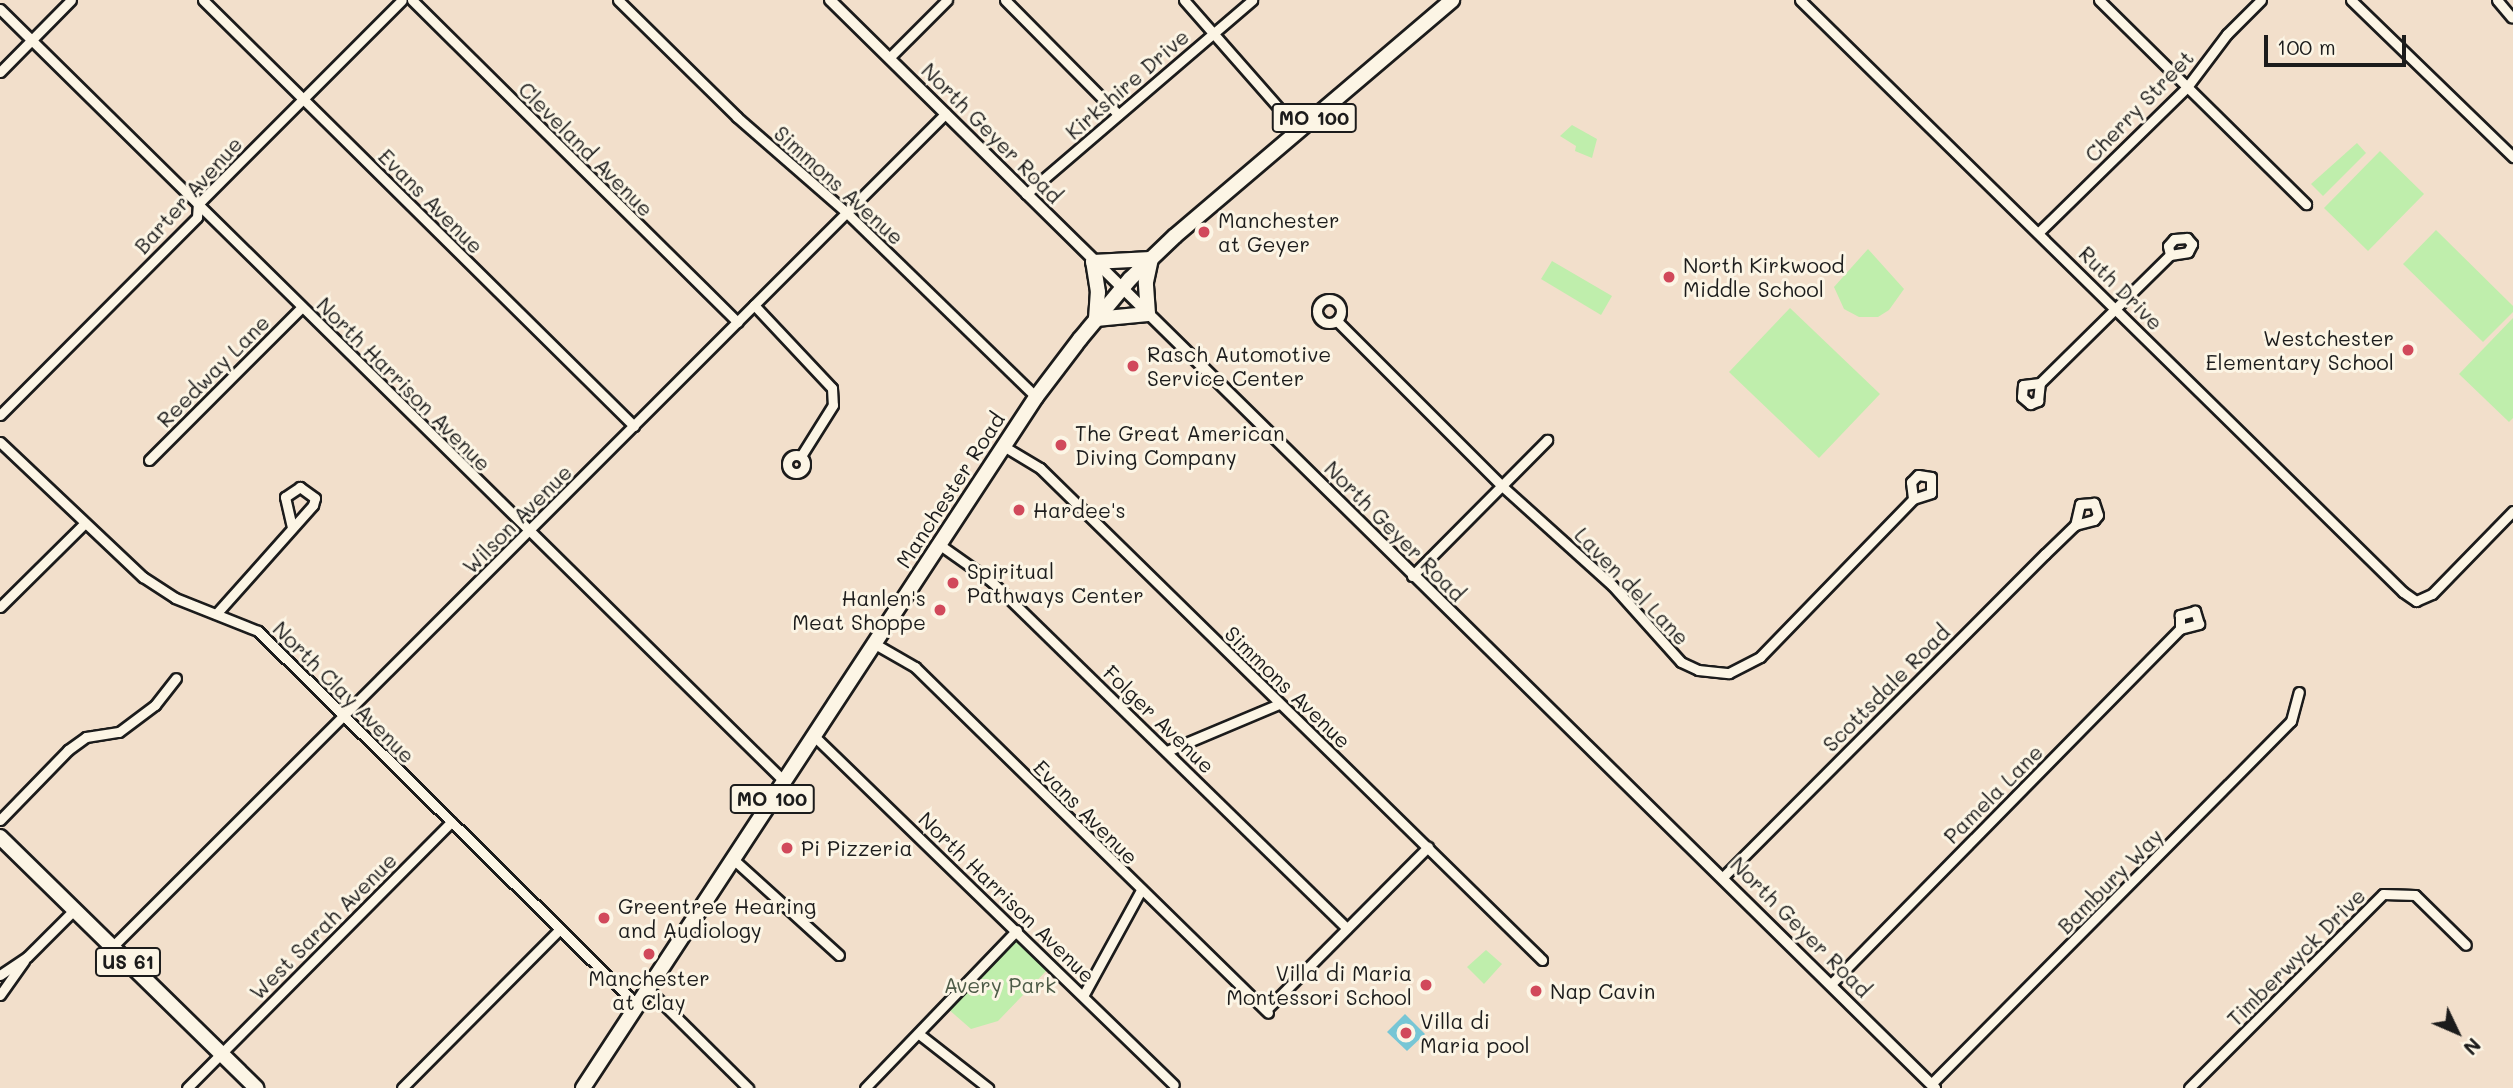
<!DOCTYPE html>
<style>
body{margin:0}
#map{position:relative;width:2513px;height:1088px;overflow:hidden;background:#f2dfcb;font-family:Mali,sans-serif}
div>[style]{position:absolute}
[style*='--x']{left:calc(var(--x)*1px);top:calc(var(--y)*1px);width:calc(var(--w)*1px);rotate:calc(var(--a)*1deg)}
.green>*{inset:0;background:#bfeeac}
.water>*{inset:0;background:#77c6d5}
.roads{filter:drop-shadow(2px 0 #1c1c1c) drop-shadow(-2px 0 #1c1c1c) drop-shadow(0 2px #1c1c1c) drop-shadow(0 -2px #1c1c1c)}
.minor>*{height:9px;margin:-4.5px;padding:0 4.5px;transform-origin:4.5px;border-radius:4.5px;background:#fcf5e5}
.minor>.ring{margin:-4.5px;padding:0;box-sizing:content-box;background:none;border:9px solid #fcf5e5;border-radius:50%}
.tertiary>*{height:10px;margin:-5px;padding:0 5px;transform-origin:5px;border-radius:5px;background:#fcf5e5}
.primary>*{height:14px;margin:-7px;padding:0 7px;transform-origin:7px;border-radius:7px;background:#fcf5e5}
.dots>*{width:19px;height:19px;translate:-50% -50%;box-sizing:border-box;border:4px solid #fcf5e5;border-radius:50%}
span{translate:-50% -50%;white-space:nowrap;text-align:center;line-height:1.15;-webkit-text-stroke:6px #fcf5e5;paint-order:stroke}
.shield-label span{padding:2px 5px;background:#fcf5e5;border:2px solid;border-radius:5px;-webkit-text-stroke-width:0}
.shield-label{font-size:19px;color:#1c1c1c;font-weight:700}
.street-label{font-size:21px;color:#1c1c1c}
.poi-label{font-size:21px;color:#1c1c1c}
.left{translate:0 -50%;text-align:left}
.right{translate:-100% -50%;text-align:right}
.park-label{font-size:21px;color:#4d5b47}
.north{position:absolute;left:2422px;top:997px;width:70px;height:70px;-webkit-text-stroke:5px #fcf5e5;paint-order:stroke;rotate:134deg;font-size:19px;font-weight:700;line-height:28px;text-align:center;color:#1c1c1c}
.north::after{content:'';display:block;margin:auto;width:24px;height:32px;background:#1c1c1c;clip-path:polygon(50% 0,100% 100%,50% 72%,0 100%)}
.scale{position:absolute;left:2264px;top:35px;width:142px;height:32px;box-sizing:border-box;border:4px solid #1c1c1c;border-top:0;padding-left:9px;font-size:21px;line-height:24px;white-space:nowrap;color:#1c1c1c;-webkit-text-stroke:5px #fcf5e5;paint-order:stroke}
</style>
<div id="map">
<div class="green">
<div style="clip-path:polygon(1572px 125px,1597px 139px,1592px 158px,1575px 151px,1576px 146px,1560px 136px)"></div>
<div style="clip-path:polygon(2357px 143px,2366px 153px,2323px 196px,2311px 184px)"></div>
<div style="clip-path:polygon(2380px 151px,2424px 194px,2368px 251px,2324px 208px)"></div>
<div style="clip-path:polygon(2436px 230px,2513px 306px,2513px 312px,2483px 342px,2403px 264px)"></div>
<div style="clip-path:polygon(1868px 249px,1904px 289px,1889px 310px,1878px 317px,1859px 317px,1844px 309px,1834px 287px)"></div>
<div style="clip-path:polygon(1552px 261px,1612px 296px,1601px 315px,1541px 279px)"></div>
<div style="clip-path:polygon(1790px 308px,1880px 394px,1819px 458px,1729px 372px)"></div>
<div style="clip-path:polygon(2513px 318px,2513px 418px,2509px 422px,2459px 374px)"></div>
<div style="clip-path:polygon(1017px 934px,1050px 967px,998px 1021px,971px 1029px,947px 1008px)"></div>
<div style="clip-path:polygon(1486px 950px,1502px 964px,1484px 984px,1467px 967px)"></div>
</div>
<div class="water">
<div style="clip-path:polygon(1405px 1014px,1425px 1034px,1407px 1051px,1387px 1032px)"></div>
</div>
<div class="roads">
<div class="minor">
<div style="--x:203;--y:0;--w:606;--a:44.67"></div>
<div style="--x:412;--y:0;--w:458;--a:44.7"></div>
<div style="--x:618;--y:0;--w:167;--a:44.5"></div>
<div style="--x:737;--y:117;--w:146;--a:41.1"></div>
<div style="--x:847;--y:213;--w:264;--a:44.2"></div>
<div style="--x:1005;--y:0;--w:161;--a:45.3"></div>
<div style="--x:1184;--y:0;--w:174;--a:48.7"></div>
<div style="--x:1800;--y:0;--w:845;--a:44.47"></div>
<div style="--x:2403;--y:592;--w:16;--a:35"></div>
<div style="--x:2416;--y:601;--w:17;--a:-24"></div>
<div style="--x:2432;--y:594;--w:116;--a:-45.7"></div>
<div style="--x:2099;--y:0;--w:291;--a:44.6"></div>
<div style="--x:2351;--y:0;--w:226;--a:44.1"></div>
<div style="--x:2497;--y:0;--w:23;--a:50"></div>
<div style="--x:0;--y:9;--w:1100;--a:44.56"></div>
<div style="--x:889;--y:58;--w:82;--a:-45"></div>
<div style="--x:0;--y:72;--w:101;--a:-45.4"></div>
<div style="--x:1026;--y:194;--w:298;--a:-40.6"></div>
<div style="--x:2039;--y:232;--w:207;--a:-44.4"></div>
<div style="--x:2187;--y:87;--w:66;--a:-53"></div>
<div style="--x:2227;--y:34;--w:48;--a:-45"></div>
<div class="ring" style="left:1317px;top:299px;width:15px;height:15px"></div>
<div style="--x:754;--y:305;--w:114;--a:46.8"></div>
<div style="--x:832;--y:388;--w:17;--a:87"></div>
<div style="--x:833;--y:405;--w:60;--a:122.1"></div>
<div style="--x:1337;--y:321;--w:233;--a:45"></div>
<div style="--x:1502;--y:486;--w:148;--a:42"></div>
<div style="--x:1612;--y:585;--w:103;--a:48.1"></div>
<div style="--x:1681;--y:662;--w:19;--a:25"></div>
<div style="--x:1698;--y:670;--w:31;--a:6"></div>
<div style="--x:1729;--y:673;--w:35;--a:-27"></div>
<div style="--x:1760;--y:657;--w:220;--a:-45.9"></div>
<div style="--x:1913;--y:499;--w:19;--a:-18"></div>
<div style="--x:1931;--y:493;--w:16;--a:-90"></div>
<div style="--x:1931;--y:477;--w:13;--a:-171"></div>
<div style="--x:1918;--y:475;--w:10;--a:135"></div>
<div style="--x:1911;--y:482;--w:17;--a:83"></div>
<div style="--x:2040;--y:383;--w:17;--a:173"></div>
<div style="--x:2023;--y:385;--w:12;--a:95"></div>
<div style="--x:2022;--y:397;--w:11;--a:41"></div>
<div style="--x:2030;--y:404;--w:9;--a:-21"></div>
<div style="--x:2038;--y:401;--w:18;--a:-84"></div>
<div style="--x:2040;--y:383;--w:182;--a:-44.6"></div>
<div style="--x:2170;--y:255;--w:18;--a:-9"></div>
<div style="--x:2188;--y:252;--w:9;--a:-63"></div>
<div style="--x:2192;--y:244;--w:8;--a:-130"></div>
<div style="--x:2187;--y:238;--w:13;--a:176"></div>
<div style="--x:2174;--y:239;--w:9;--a:131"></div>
<div style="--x:2168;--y:246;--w:9;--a:77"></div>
<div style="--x:0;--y:415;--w:279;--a:-45.1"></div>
<div style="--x:197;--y:217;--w:13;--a:-86"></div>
<div style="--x:198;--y:204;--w:288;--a:-45"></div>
<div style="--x:0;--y:442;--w:197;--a:43.4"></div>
<div style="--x:143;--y:577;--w:38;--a:33"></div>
<div style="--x:175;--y:598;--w:89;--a:21.7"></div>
<div style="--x:258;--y:631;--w:532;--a:44.62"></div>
<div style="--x:1005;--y:447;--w:41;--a:31"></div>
<div style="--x:1040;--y:468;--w:703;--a:44.42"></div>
<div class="ring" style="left:787px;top:455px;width:9px;height:9px"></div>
<div style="--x:149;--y:460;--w:216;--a:-45"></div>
<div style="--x:940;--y:545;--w:62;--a:35.2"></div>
<div style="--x:991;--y:581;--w:497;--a:44.3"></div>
<div style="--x:1412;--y:576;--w:192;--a:-45.2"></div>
<div style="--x:0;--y:607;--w:118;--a:-44.7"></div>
<div style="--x:216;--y:614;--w:146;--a:-48.3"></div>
<div style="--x:313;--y:505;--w:7;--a:-74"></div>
<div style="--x:315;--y:498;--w:19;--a:-144"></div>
<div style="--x:300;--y:487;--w:18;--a:146"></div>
<div style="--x:285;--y:497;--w:31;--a:77"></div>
<div style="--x:875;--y:644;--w:46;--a:29.9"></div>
<div style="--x:915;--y:667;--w:494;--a:44.4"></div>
<div style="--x:814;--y:736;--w:501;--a:44.11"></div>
<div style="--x:1167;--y:751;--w:121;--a:-22.8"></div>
<div style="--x:0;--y:820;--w:98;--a:-45.8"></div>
<div style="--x:68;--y:750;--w:22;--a:-36"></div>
<div style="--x:86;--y:737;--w:33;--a:-9"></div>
<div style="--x:119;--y:732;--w:45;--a:-36.9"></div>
<div style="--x:155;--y:705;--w:34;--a:-52"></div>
<div style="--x:733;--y:859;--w:143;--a:42.2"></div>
<div style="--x:1723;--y:877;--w:456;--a:-45.1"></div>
<div style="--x:2045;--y:554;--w:42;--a:-44"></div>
<div style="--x:2075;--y:525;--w:20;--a:-15"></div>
<div style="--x:2094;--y:520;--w:6;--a:-51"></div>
<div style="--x:2098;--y:515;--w:13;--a:-108"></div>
<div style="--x:2094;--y:503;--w:14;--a:176"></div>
<div style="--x:2080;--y:504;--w:22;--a:103"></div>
<div style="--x:112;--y:947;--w:1179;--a:-45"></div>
<div style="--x:0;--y:975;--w:32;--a:-34"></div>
<div style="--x:27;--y:957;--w:66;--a:-45"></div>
<div style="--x:1832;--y:983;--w:496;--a:-45.5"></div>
<div style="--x:2180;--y:629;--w:20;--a:-15"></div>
<div style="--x:2199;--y:624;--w:14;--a:-107"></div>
<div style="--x:2195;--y:611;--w:16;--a:165"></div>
<div style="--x:2180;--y:615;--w:14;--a:90"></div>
<div style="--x:648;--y:989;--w:141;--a:44.7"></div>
<div style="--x:0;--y:995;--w:42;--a:-54.8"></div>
<div style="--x:1083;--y:996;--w:121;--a:-61.3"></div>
<div style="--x:1266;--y:1010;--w:230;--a:-45.2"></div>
<div style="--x:919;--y:1034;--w:88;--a:38"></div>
<div style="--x:1931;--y:1084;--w:511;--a:-45.24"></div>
<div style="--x:2291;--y:721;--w:30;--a:-75"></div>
<div style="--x:187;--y:1088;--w:375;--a:-45.2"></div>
<div style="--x:402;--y:1088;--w:224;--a:-45.2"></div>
<div style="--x:865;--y:1088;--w:219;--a:-46.1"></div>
<div style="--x:2189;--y:1088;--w:274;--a:-45"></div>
<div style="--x:2383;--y:894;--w:32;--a:2"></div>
<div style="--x:2415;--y:895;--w:71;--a:44.4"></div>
</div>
<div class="tertiary">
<div style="--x:830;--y:0;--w:1551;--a:44.56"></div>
</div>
<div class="primary">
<div style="--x:1096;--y:319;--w:27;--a:-86"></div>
<div style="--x:1098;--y:292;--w:30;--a:-99"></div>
<div style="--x:1093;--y:262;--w:58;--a:-3"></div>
<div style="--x:1096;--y:319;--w:52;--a:-5.5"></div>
<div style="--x:1148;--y:314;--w:32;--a:-94"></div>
<div style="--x:1146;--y:282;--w:24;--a:-78"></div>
<div style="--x:0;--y:837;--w:359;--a:44.4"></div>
<div style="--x:583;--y:1088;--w:826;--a:-56.75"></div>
<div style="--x:1036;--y:397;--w:73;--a:-52.8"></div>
<div style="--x:1080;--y:339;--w:78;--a:-50.2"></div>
<div style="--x:1130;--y:279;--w:62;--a:-43.7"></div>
<div style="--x:1175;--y:236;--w:364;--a:-40.4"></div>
</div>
</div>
<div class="dots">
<div style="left:1204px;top:232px;background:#d1495b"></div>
<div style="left:1669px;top:277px;background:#d1495b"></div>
<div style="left:2408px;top:350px;background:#d1495b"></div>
<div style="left:1133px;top:366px;background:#d1495b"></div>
<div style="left:1061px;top:445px;background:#d1495b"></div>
<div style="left:1019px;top:510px;background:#d1495b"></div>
<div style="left:953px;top:583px;background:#d1495b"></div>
<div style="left:940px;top:610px;background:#d1495b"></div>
<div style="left:787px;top:848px;background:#d1495b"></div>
<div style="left:604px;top:918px;background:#d1495b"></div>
<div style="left:649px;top:954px;background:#d1495b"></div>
<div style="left:1426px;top:985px;background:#d1495b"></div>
<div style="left:1536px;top:991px;background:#d1495b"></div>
<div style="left:1406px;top:1033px;background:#d1495b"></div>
</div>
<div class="shield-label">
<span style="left:1314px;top:118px">MO 100</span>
<span style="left:772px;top:799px">MO 100</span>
<span style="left:128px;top:962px">US 61</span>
</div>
<div class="street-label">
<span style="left:1127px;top:84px;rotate:-41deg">Kirkshire Drive</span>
<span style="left:2139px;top:106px;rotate:-46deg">Cherry Street</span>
<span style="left:992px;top:133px;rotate:45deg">North Geyer Road</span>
<span style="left:586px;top:149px;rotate:45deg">Cleveland Avenue</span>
<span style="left:839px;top:185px;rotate:42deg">Simmons Avenue</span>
<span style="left:188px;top:195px;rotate:-48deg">Barter Avenue</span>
<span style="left:431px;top:201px;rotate:45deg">Evans Avenue</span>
<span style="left:2121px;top:288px;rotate:45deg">Ruth Drive</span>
<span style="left:213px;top:371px;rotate:-45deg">Reedway Lane</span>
<span style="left:404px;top:384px;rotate:45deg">North Harrison Avenue</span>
<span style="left:950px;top:490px;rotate:-57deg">Manchester Road</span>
<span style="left:517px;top:519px;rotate:-45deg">Wilson Avenue</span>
<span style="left:1395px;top:531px;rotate:45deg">North Geyer Road</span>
<span style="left:1632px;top:586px;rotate:46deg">Laven del Lane</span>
<span style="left:1288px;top:687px;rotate:44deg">Simmons Avenue</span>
<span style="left:1886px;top:688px;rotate:-45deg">Scottsdale Road</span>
<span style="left:344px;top:692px;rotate:45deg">North Clay Avenue</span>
<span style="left:1159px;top:719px;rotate:44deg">Folger Avenue</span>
<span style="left:1993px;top:794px;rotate:-45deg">Pamela Lane</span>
<span style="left:1086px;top:812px;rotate:45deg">Evans Avenue</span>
<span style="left:2110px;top:881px;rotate:-45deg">Bambury Way</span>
<span style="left:1007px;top:897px;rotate:44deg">North Harrison Avenue</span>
<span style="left:323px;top:926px;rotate:-45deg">West Sarah Avenue</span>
<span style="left:1801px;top:927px;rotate:45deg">North Geyer Road</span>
<span style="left:2296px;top:957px;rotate:-45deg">Timberwyck Drive</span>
</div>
<div class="poi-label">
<span class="left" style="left:1218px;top:232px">Manchester<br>at Geyer</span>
<span class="left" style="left:1683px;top:277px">North Kirkwood<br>Middle School</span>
<span class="right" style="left:2394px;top:350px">Westchester<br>Elementary School</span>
<span class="left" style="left:1147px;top:366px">Rasch Automotive<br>Service Center</span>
<span class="left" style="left:1075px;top:445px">The Great American<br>Diving Company</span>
<span class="left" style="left:1033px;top:510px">Hardee's</span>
<span class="left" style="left:967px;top:583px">Spiritual<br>Pathways Center</span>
<span class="right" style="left:926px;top:610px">Hanlen's<br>Meat Shoppe</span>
<span class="left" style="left:801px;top:848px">Pi Pizzeria</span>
<span class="left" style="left:618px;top:918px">Greentree Hearing<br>and Audiology</span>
<span class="right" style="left:1412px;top:985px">Villa di Maria<br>Montessori School</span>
<span style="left:649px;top:990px">Manchester<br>at Clay</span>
<span class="left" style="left:1550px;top:991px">Nap Cavin</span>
<span class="left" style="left:1420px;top:1033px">Villa di<br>Maria pool</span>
</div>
<div class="park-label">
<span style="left:1000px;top:985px">Avery Park</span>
</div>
<div class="north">N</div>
<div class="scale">100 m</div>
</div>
